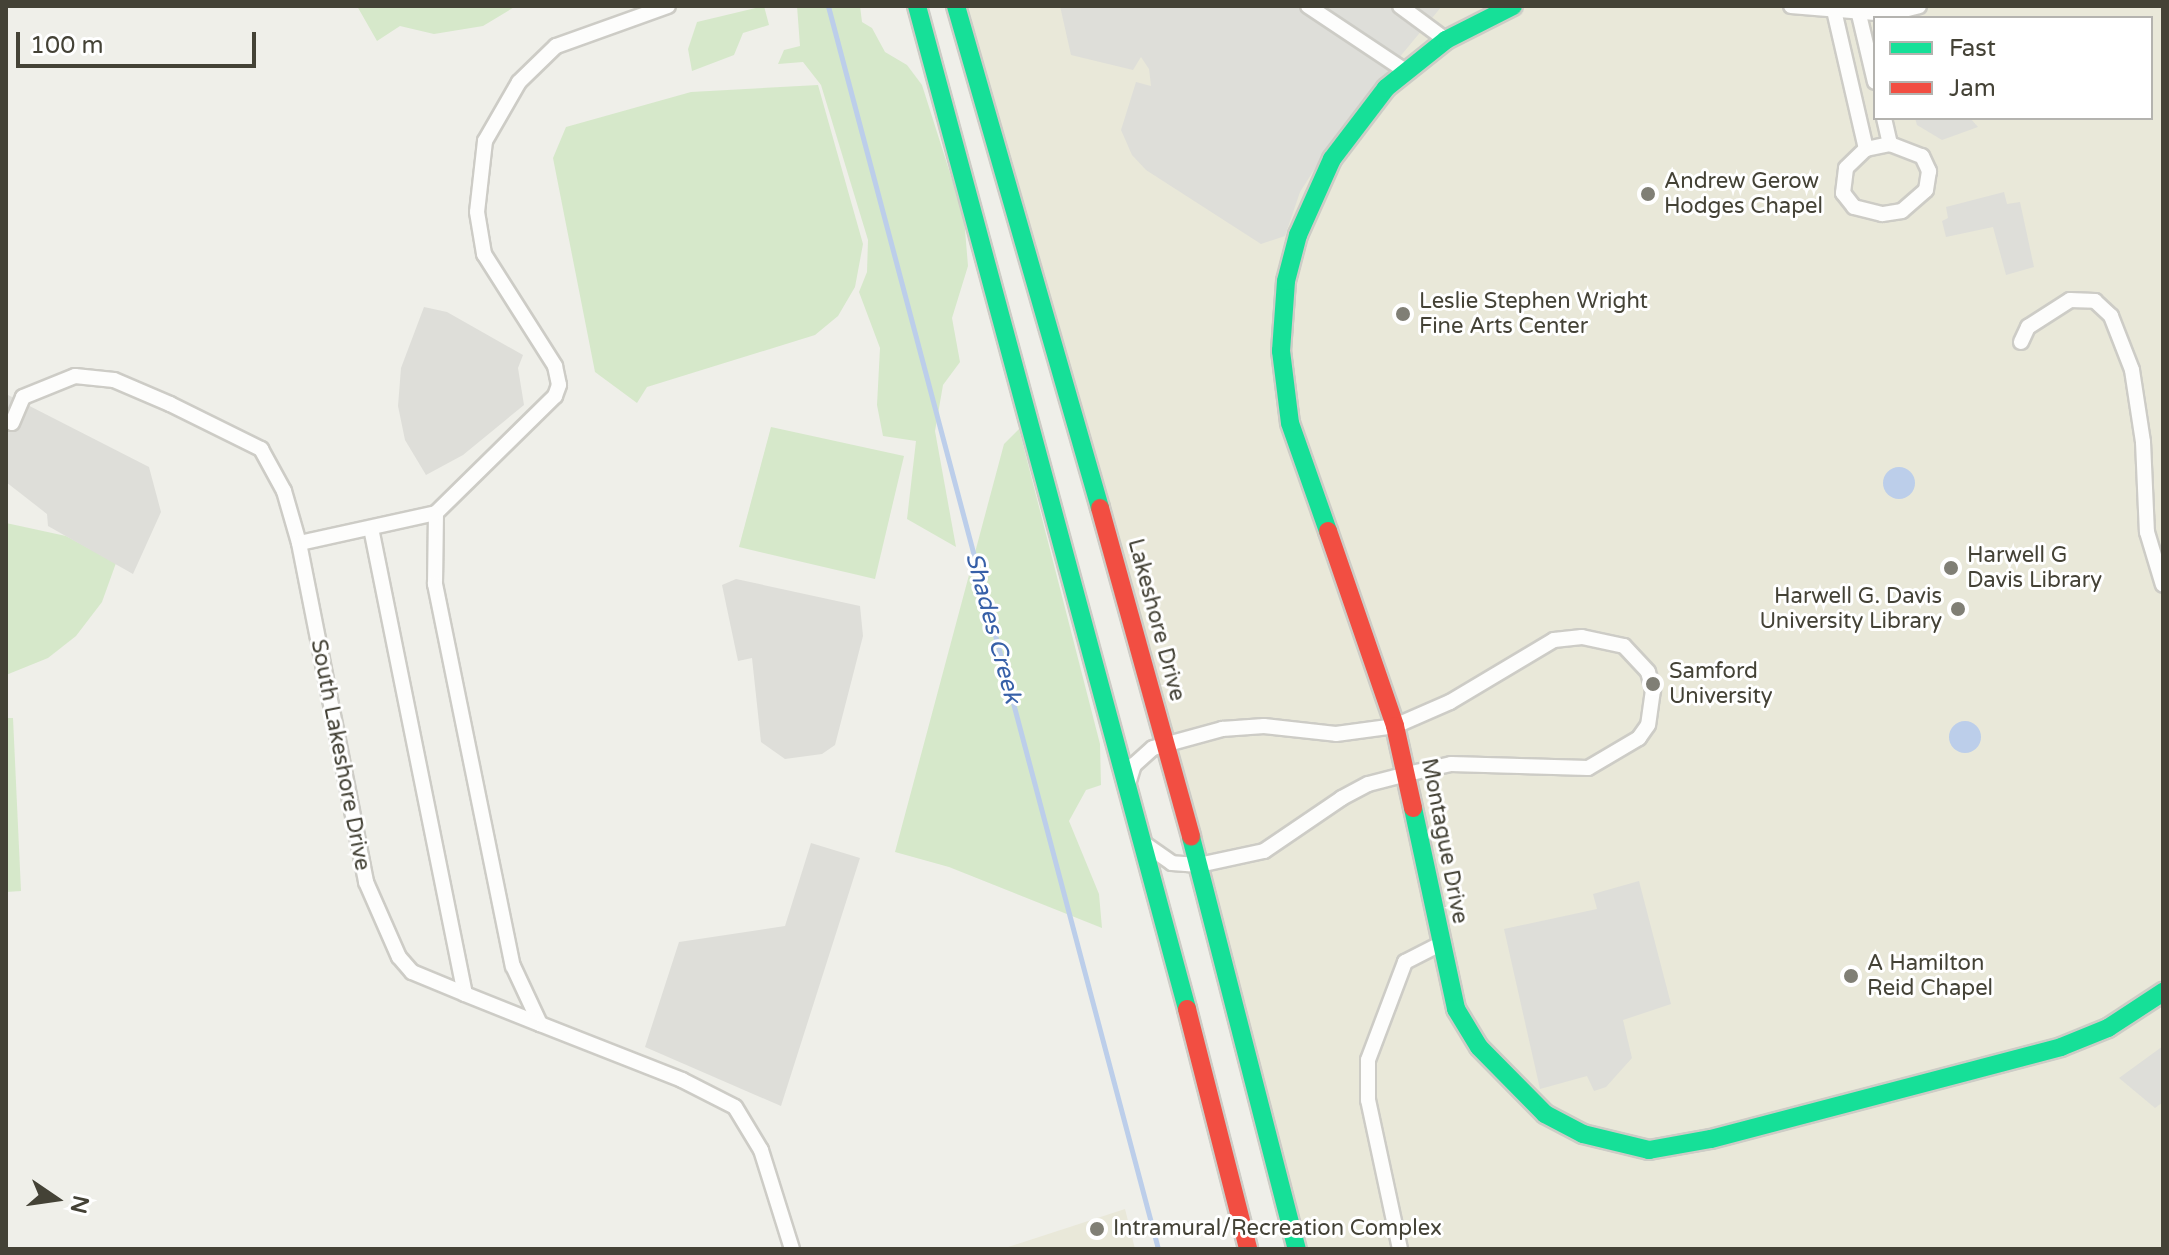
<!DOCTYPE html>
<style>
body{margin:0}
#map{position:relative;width:2169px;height:1255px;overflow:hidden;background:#efefe9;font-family:"Varela Round",sans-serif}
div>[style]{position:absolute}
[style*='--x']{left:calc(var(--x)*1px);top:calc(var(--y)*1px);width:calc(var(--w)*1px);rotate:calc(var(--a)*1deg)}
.education>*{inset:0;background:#e9e8d9}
.green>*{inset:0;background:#d6e8ca}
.parking>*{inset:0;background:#deded9}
.water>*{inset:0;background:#bcceea}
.round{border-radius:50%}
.stream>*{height:5px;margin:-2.5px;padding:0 2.5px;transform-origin:2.5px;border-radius:2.5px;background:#bcceea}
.roads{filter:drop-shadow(2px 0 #cdccc6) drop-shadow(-2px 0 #cdccc6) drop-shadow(0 2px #cdccc6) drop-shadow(0 -2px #cdccc6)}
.street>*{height:14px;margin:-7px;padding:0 7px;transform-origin:7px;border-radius:7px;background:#fdfdfc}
.fast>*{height:18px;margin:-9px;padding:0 9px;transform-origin:9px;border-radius:9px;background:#16e098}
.jam>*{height:18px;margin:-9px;padding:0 9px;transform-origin:9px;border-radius:9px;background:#f24e42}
.dots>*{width:22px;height:22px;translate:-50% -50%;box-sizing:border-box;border:4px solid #fff;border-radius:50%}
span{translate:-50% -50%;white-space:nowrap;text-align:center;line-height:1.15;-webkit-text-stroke:6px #fff;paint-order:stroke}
.poi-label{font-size:22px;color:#444236}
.left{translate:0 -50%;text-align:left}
.right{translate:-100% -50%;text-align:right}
.street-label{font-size:22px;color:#444236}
.water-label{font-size:24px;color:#3760a8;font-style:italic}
.frame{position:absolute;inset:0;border:8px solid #444236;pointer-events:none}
.legend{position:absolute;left:1873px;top:16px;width:280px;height:104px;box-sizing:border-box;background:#fff;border:2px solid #b4b3af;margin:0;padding:10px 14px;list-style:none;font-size:24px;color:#444236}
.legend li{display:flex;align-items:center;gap:16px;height:40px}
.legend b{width:40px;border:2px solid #b4b3af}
.north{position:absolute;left:16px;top:1159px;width:80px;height:80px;-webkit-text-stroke:6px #fff;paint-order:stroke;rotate:103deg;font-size:22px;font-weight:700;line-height:32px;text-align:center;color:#444236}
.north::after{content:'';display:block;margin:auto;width:28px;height:36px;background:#444236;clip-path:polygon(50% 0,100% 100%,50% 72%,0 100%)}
.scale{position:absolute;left:16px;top:32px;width:240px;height:36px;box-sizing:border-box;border:4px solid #444236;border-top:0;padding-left:10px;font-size:24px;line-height:28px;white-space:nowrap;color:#444236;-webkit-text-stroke:6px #fff;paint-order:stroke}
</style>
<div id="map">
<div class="education">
<div style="clip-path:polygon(evenodd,954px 6px,2163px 6px,2163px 1249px,1303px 1249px,954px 6px,1875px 18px,2151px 18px,2151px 118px,1875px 118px,1875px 18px)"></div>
<div style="clip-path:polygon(1125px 1209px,1135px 1249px,1002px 1249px)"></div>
</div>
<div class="green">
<div style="clip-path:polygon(357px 6px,516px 6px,483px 26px,434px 34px,400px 26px,377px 41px)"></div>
<div style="clip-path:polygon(764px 6px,769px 25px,743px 33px,734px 55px,692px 71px,688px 49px,697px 22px)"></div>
<div style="clip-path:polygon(797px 6px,860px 6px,862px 22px,872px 28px,885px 52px,907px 65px,922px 85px,964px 217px,968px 266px,952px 318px,960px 362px,943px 385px,935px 431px,956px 547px,907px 519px,916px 441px,883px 436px,877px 405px,880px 348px,859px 292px,867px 272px,868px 240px,821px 85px,803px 62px,778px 64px,784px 50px,800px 46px)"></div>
<div style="clip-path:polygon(818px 85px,863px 244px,855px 287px,838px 316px,815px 335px,647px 387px,637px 403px,595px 372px,553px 158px,566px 127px,691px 92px)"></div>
<div style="clip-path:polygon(771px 427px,904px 456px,875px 579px,739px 547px)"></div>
<div style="clip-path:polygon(1019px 429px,1100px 744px,1101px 785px,1086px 790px,1069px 821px,1099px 894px,1102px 928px,949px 867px,895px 852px,1004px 444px)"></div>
<div style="clip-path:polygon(6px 523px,66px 536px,116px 563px,102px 602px,76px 636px,48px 658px,6px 675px)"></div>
<div style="clip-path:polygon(6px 718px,13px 718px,21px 891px,6px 892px)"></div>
</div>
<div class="parking">
<div style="clip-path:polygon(1060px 6px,1442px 6px,1340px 129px,1300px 192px,1285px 236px,1261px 244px,1146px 170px,1132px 155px,1121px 130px,1136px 82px,1151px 86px,1149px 69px,1141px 57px,1133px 70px,1071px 55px)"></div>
<div style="clip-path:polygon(1915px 118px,1970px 118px,1978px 127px,1942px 140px,1917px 125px)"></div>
<div style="clip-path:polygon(2004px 192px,2007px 204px,2020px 202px,2034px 267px,2006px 275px,1993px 227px,1946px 237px,1942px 221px,1948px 218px,1946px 207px)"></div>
<div style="clip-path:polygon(424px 307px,447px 312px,523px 355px,518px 368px,524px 405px,463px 455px,426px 475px,405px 440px,398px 406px,401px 368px)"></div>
<div style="clip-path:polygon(8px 395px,149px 467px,161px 512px,133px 574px,48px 526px,47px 514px,6px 482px)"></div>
<div style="clip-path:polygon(736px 579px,860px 606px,863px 636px,835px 745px,822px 754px,785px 759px,761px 742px,752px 658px,738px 661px,722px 585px)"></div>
<div style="clip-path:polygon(811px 843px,860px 858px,781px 1106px,645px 1047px,679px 942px,785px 926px)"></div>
<div style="clip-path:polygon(1639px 881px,1671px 1004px,1623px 1020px,1632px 1058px,1606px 1087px,1594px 1091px,1587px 1076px,1540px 1089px,1504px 929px,1597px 909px,1593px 894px)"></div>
<div style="clip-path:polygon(2163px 1046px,2163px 1102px,2155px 1108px,2119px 1078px)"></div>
</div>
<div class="water">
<div class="round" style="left:1883px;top:467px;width:32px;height:32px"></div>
<div class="round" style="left:1949px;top:721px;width:32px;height:32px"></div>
</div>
<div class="stream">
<div style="--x:828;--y:6;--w:1286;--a:75.13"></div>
</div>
<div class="roads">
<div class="street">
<div style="--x:668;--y:6;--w:119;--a:160.3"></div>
<div style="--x:556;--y:46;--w:52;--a:135.8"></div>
<div style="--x:519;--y:82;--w:68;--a:120"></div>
<div style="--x:485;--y:141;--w:71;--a:96.4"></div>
<div style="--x:477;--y:212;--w:43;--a:80.5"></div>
<div style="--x:484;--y:254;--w:133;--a:57.6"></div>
<div style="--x:555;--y:366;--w:19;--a:78"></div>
<div style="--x:559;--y:385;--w:12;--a:110"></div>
<div style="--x:555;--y:396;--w:167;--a:135.5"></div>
<div style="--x:436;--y:513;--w:71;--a:90.8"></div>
<div style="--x:435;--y:584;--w:390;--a:78.5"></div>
<div style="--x:513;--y:966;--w:64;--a:65"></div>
<div style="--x:540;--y:1024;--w:153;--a:21.5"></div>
<div style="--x:682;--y:1080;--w:59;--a:27"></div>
<div style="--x:735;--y:1107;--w:50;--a:58.8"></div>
<div style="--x:761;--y:1150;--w:104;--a:72.6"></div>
<div style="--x:1308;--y:6;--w:119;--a:33.7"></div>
<div style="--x:1400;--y:6;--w:57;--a:36.5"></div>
<div style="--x:1791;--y:6;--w:97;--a:4.7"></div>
<div style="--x:1888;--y:14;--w:32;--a:-14"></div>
<div style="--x:1833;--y:6;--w:147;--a:77"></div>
<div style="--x:1857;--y:6;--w:78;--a:76.7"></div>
<div style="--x:1884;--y:118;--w:27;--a:77"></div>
<div style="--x:1890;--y:144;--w:34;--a:21"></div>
<div style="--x:1922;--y:156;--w:17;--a:65"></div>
<div style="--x:1929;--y:171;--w:19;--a:99"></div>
<div style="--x:1926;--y:190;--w:32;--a:139"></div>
<div style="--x:1902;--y:211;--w:20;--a:171"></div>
<div style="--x:1882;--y:214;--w:29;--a:-166"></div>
<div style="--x:1854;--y:207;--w:18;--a:-128"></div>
<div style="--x:1843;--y:193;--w:25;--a:-83"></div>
<div style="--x:1846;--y:168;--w:28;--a:-44"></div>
<div style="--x:1866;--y:149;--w:25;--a:-12"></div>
<div style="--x:2021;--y:342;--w:17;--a:-65"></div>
<div style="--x:2028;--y:327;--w:50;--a:-32.7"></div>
<div style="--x:2070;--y:300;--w:25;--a:2"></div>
<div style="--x:2095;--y:301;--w:22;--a:43"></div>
<div style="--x:2111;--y:316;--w:58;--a:68.7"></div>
<div style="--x:2132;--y:370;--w:73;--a:81.3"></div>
<div style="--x:2143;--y:442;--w:90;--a:87.5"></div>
<div style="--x:2147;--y:532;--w:55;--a:73.2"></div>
<div style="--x:12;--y:423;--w:28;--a:-67"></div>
<div style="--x:23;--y:397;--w:56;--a:-22"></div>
<div style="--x:75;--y:376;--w:39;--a:6"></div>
<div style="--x:114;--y:380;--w:61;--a:23.2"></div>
<div style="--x:170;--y:404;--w:102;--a:26.3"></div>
<div style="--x:261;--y:449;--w:48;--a:61.3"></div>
<div style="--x:284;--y:491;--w:54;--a:73.9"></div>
<div style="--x:436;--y:513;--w:140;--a:167.6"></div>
<div style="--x:299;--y:543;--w:346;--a:78.8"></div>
<div style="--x:366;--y:882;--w:82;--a:66.3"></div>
<div style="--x:399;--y:957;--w:20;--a:49"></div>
<div style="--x:412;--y:972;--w:57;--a:22.5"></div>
<div style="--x:371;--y:528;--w:475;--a:78.6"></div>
<div style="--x:465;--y:994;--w:81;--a:21.8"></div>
<div style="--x:1129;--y:781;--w:17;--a:-73"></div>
<div style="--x:1134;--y:765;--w:25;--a:-42"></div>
<div style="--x:1153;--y:748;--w:72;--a:-15.4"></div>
<div style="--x:1222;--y:729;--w:42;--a:-4.1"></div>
<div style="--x:1264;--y:726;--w:72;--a:6.3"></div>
<div style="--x:1336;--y:734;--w:60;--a:-7.7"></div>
<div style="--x:1395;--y:726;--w:60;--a:-23.6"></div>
<div style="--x:1450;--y:702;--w:121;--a:-30.8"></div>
<div style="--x:1554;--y:640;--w:28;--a:-6"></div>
<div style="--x:1582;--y:637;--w:43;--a:12.1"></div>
<div style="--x:1624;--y:646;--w:35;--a:47"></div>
<div style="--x:1648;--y:672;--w:19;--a:74"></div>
<div style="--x:1653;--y:690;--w:35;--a:98"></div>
<div style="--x:1648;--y:725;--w:16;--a:125"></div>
<div style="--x:1639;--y:738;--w:59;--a:149.5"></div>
<div style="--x:1588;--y:768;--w:137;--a:-178.3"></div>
<div style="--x:1451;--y:764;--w:45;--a:167.2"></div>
<div style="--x:1407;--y:774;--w:40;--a:165.6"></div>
<div style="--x:1368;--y:784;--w:30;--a:152"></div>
<div style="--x:1342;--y:798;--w:94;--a:145.8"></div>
<div style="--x:1264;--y:851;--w:66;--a:167.8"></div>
<div style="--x:1199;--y:865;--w:27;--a:-176"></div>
<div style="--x:1172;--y:863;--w:35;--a:-145"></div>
<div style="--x:1400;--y:1249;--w:152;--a:-102.1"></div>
<div style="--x:1368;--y:1100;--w:40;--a:-90"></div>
<div style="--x:1368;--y:1060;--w:105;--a:-69.3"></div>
<div style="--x:1405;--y:962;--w:39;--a:-27"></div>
</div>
<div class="fast">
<div style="--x:917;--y:6;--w:1039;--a:74.93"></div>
<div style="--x:956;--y:6;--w:522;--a:73.99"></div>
<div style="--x:1328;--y:531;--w:114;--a:-109.4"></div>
<div style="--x:1290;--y:423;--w:73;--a:-97.1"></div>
<div style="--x:1281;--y:351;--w:70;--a:-85.9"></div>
<div style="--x:1286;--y:281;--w:48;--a:-75.4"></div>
<div style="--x:1298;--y:235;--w:83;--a:-65.9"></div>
<div style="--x:1332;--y:159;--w:89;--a:-52.7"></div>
<div style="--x:1386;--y:88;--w:77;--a:-38.7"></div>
<div style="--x:1446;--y:40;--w:75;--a:-26.9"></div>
<div style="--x:1413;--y:808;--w:206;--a:77.9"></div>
<div style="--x:1456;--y:1009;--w:44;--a:58.8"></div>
<div style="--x:1479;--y:1047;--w:94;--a:45.4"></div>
<div style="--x:1545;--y:1114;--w:43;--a:27.8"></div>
<div style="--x:1583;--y:1134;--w:68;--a:13.6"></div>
<div style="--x:1649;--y:1150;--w:63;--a:-10.1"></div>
<div style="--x:1711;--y:1139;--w:362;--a:-14.7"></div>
<div style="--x:2061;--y:1047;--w:51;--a:-22"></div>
<div style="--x:2108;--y:1028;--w:66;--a:-33.2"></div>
<div style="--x:1191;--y:837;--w:425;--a:75.6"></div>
</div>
<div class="jam">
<div style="--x:1100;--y:508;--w:341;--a:74.5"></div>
<div style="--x:1328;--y:531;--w:206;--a:71"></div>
<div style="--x:1395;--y:726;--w:84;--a:77.6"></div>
<div style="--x:1187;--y:1009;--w:248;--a:75.7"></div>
</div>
</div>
<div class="dots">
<div style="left:1648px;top:194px;background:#807f75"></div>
<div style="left:1403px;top:314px;background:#807f75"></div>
<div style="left:1951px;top:568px;background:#807f75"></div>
<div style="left:1958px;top:609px;background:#807f75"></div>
<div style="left:1653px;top:684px;background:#807f75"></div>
<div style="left:1851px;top:976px;background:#807f75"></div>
<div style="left:1097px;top:1229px;background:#807f75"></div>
</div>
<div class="poi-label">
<span class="left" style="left:1664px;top:194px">Andrew Gerow<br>Hodges Chapel</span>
<span class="left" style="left:1419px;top:314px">Leslie Stephen Wright<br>Fine Arts Center</span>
<span class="left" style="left:1967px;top:568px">Harwell G<br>Davis Library</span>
<span class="right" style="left:1942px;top:609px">Harwell G. Davis<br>University Library</span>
<span class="left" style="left:1669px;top:684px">Samford<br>University</span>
<span class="left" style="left:1867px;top:976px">A Hamilton<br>Reid Chapel</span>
<span class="left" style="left:1113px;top:1229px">Intramural/Recreation Complex</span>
</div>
<div class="street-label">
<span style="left:1156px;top:620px;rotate:75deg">Lakeshore Drive</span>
<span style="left:340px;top:755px;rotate:79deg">South Lakeshore Drive</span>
<span style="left:1444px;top:841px;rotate:79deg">Montague Drive</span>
</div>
<div class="water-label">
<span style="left:993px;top:628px;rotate:75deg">Shades Creek</span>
</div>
<div class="frame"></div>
<ul class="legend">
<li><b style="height:10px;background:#16e098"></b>Fast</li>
<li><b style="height:10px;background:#f24e42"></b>Jam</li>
</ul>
<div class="north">N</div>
<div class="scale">100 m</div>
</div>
